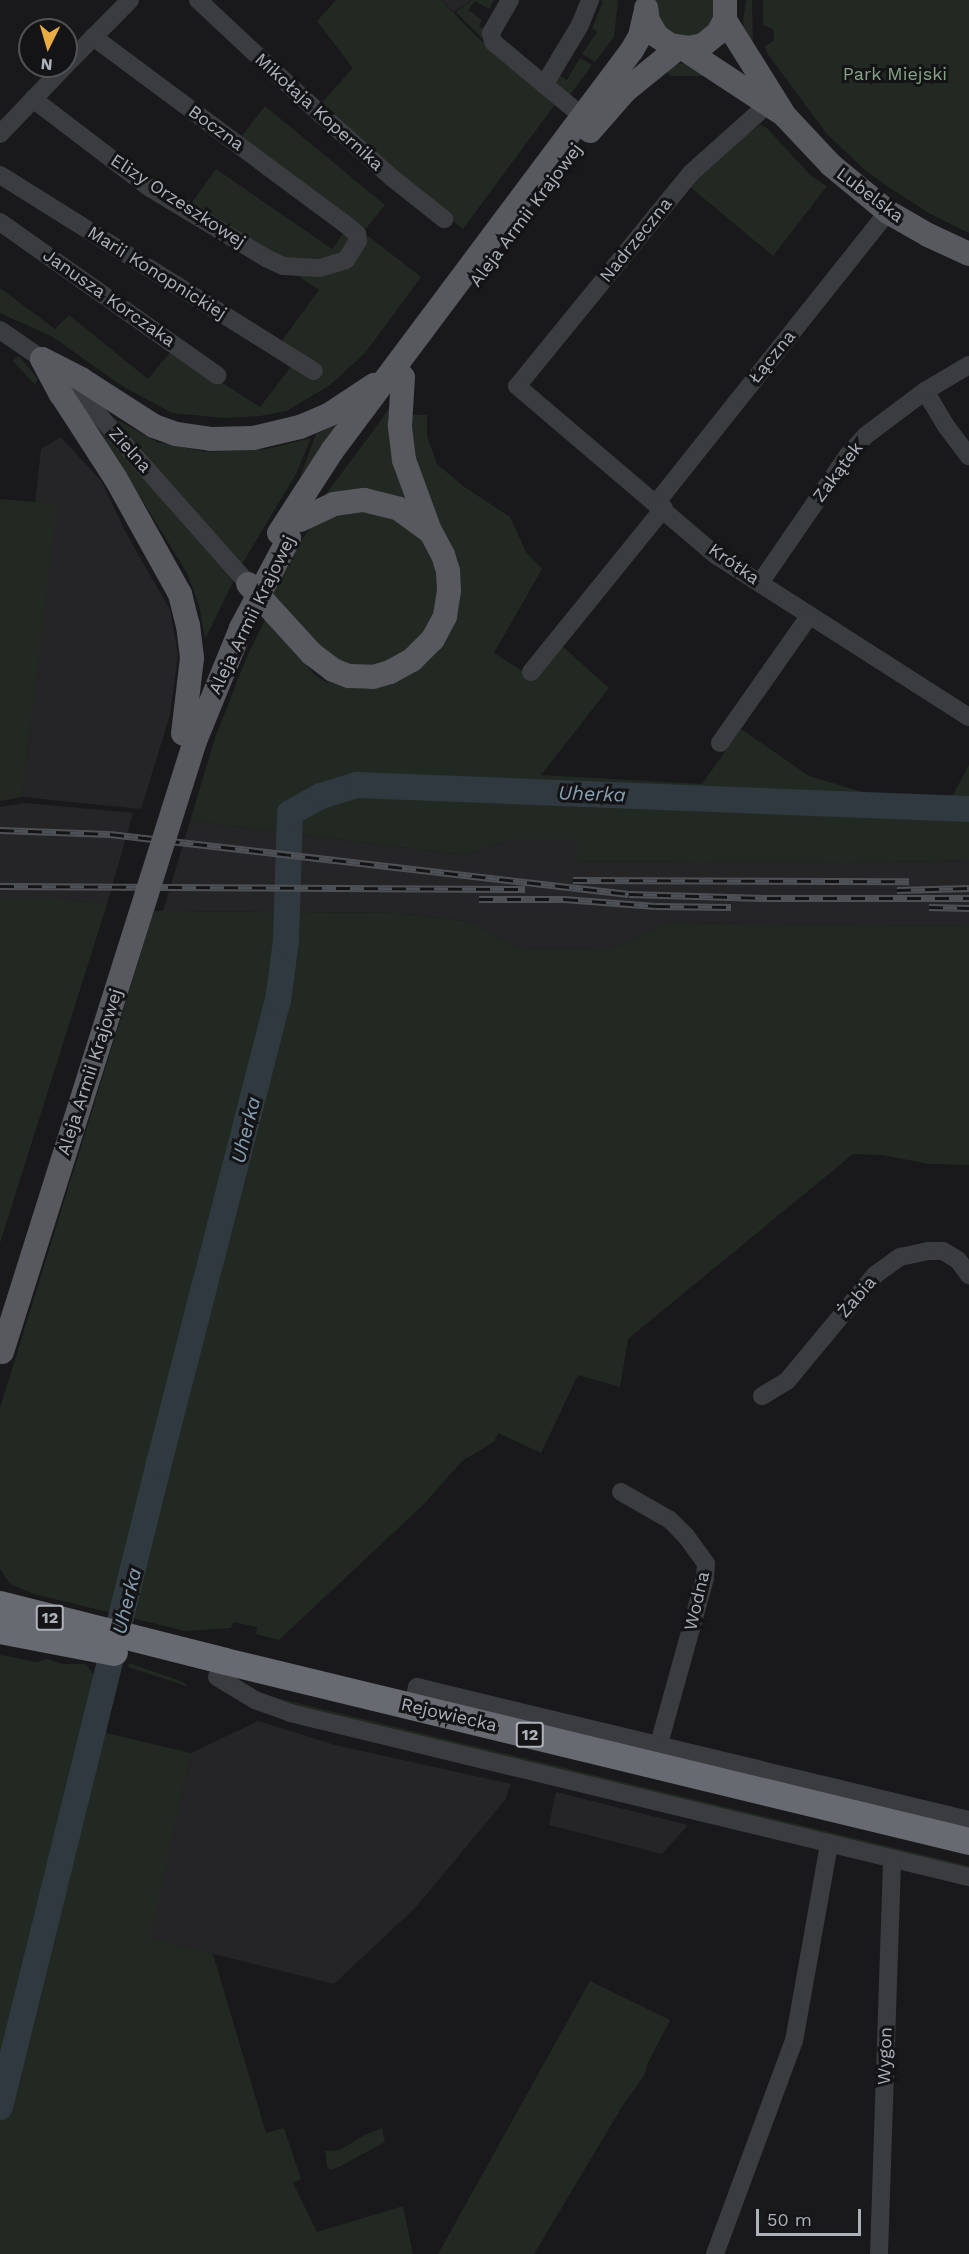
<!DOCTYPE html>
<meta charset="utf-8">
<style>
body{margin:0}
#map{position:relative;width:969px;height:2254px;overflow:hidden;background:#19191b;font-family:"Work Sans",sans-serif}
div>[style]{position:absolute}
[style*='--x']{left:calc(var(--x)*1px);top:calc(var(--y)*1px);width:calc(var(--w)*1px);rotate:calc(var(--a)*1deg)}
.built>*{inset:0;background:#252528}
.green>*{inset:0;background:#212922}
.river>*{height:26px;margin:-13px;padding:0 13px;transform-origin:13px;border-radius:13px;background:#30393f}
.minor>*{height:18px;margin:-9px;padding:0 9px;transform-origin:9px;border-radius:9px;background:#3a3c40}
.major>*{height:24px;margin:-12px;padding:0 12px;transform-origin:12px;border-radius:12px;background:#57595f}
.highway>*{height:27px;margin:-13.5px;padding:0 13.5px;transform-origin:13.5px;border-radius:13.5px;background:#676a71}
.rail>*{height:7px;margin-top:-3.5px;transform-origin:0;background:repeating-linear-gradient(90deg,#141416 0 14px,#4d5055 0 28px);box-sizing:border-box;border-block:2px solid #4d5055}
.major-bridge>*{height:24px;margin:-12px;padding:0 12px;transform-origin:12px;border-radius:12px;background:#57595f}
span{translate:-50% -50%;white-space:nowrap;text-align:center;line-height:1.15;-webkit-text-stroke:6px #141416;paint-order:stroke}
.shield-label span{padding:2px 4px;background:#141416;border:2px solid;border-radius:4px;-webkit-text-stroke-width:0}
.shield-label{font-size:16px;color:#acb1ba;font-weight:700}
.park-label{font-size:18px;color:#84a485}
.street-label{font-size:18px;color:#acb1ba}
.water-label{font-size:20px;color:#859fb3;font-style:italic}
.north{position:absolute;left:18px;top:18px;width:60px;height:60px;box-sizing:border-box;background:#141416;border:2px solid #515358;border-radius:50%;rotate:185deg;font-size:16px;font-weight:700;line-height:24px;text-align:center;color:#acb1ba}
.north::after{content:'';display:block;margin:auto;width:21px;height:27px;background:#eaac42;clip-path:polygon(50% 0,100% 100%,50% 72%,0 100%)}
.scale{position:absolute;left:756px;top:2209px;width:105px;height:27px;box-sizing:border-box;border:3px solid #acb1ba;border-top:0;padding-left:8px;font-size:18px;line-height:21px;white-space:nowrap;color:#acb1ba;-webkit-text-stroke:4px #141416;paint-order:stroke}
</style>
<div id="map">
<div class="built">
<div style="clip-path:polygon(441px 0,471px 0,454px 12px)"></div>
<div style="clip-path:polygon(61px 437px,102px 482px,125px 531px,170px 610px,178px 654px,170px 715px,141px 809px,22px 797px,56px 505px,35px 503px,41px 449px)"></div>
<div style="clip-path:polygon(25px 803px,133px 813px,107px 904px,61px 899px,0 899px,0 807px)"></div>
<div style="clip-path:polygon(190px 821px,464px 855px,513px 839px,577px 839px,577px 861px,849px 863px,969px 860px,969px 926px,667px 923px,613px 948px,520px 949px,473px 922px,401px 913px,163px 911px)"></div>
<div style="clip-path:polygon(258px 1721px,335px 1745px,511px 1784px,505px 1800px,417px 1906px,334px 1984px,149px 1938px,191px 1753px)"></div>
<div style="clip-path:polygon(556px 1792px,688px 1825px,662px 1854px,549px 1825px)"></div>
</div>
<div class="green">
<div style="clip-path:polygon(336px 0,441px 0,479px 39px,556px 103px,463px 229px,318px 107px,353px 68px,317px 21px)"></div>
<div style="clip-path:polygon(472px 0,494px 0,489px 9px,475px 1px,468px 10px,482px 20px,479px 26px,487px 31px,483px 39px,456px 12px)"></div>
<div style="clip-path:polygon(601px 0,618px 0,614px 37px,595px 62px,582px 54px,597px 32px,592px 28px,603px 2px)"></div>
<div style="clip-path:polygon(655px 0,719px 0,708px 35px,671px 38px,653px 8px)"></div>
<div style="clip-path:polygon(746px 0,752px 0,753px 47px,745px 36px,743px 23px)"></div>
<div style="clip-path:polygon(763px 0,969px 0,969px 233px,929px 213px,887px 186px,865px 170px,827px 134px,767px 53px,765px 47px,774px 40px,773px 29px,763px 25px)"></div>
<div style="clip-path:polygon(580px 58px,592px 65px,567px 99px,554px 81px,556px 74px,567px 80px)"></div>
<div style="clip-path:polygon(690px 63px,717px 76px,671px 76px,664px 69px,676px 64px)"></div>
<div style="clip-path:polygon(265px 106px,385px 205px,363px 232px,421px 277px,365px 353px,330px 385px,287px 411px,260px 416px,225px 418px,172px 413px,122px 386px,53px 337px,0 313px,0 288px,55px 329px,69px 315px,148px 379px,172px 350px,260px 407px,300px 355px,281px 342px,319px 290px,291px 271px,361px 246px,239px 140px)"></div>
<div style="clip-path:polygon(760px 125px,767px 128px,811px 176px,827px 186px,773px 256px,689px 186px,725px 150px)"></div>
<div style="clip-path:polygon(216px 169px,332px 249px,346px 230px,353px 236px,344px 257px,285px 263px,190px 205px)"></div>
<div style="clip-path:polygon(17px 357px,20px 357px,38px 379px,35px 385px,13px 361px)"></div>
<div style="clip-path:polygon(393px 403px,412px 508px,323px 498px,373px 431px)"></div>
<div style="clip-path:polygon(408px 415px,427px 415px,427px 436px,437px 464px,463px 486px,510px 517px,526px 552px,542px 569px,494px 653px,533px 678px,561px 645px,609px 688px,541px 775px,702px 784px,741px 729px,809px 776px,880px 797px,950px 800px,969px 765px,969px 860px,849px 863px,576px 861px,577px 839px,513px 839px,464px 855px,190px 821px,215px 738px,246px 659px,266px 618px,315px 675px,324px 681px,347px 687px,379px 688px,397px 681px,441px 646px,433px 513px,415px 472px)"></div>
<div style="clip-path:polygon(91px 417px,235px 578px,205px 639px,199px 605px,187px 573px)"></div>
<div style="clip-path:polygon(114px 418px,157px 442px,206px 452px,267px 449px,311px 438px,296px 474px,242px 564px)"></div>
<div style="clip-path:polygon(339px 424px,300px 477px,316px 434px)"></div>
<div style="clip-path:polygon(0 499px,57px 504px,22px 797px,0 801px)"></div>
<div style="clip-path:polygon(367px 507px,415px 530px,435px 560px,440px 586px,433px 619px,411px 650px,374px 668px,337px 662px,270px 598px,299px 543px,310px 529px,328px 519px)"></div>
<div style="clip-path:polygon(0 899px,61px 899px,107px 904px,0 1243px)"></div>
<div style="clip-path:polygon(154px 911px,401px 913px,473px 922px,520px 949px,613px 948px,667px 923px,969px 926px,969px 1165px,929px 1164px,882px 1155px,853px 1154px,628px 1339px,620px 1387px,578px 1375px,541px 1453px,498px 1433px,494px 1442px,462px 1461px,425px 1503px,279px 1640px,256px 1634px,257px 1627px,233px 1622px,231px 1628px,185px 1631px,34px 1594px,10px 1584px,0 1569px,0 1408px)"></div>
<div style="clip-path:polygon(0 1655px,37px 1662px,48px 1659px,62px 1664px,86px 1664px,107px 1694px,106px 1733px,191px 1753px,150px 1938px,213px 1954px,266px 2133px,284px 2128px,301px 2179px,293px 2183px,317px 2232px,403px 2206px,413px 2254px,0 2254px)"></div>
<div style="clip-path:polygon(129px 1663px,183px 1682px,189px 1687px,128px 1667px)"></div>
<div style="clip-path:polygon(268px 1696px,969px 1866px,969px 1872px,332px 1720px)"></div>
<div style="clip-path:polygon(590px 1981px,670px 2020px,648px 2063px,644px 2076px,623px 2105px,534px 2254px,438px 2254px)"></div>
<div style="clip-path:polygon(382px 2128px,385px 2142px,339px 2167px,330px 2170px,327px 2166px,325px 2151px,340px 2150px,363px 2136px)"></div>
</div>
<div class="river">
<div style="--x:0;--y:2107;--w:663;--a:-76.13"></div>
<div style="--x:159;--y:1463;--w:477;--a:-75.6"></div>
<div style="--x:278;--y:1001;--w:61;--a:-82.4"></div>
<div style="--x:286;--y:941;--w:128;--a:-88.2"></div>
<div style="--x:290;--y:813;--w:35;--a:-29"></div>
<div style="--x:321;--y:796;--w:38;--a:-17"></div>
<div style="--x:357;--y:785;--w:612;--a:2.25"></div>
</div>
<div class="minor">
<div style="--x:198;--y:0;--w:146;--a:43.1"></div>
<div style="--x:305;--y:100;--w:115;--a:41.8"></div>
<div style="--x:391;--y:177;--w:68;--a:38.4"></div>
<div style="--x:510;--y:0;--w:38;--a:120"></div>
<div style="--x:491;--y:33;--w:9;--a:77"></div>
<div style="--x:493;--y:42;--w:116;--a:39.7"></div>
<div style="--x:66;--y:65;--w:91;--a:-45.4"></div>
<div style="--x:544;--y:85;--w:70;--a:-59"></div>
<div style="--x:580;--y:25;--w:27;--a:-68"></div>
<div style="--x:33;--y:99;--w:147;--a:37.3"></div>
<div style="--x:150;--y:188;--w:135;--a:31.1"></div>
<div style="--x:266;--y:258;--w:19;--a:25"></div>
<div style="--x:283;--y:266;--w:37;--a:3"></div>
<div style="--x:320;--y:268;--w:27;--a:-17"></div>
<div style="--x:346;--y:260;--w:22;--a:-58"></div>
<div style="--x:358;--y:241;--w:7;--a:-98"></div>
<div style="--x:357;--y:234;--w:16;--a:-140"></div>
<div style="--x:345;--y:224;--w:314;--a:-143.4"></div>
<div style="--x:767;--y:105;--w:102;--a:138.2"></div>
<div style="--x:691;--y:173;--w:275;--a:129.2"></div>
<div style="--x:517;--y:386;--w:262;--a:40.4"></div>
<div style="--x:717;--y:556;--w:299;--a:32.6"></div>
<div style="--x:0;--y:134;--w:94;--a:-46.3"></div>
<div style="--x:0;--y:175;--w:370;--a:32"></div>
<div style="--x:0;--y:222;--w:266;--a:35.2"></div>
<div style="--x:0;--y:330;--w:51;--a:34.6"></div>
<div style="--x:42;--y:359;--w:43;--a:41.2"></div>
<div style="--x:74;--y:387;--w:263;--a:48.5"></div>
<div style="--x:925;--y:391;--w:41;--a:59"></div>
<div style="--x:946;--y:426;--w:38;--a:53"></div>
<div style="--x:657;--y:502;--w:371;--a:-51.5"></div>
<div style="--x:760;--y:583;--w:155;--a:-55.5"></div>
<div style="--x:848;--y:455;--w:25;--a:-48"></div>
<div style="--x:865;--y:436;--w:75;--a:-36.9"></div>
<div style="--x:925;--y:391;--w:51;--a:-30.6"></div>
<div style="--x:531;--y:672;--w:211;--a:-51"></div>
<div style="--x:720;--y:743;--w:156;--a:-54.9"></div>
<div style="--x:762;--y:1396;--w:29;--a:-31"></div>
<div style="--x:787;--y:1381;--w:138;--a:-50.3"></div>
<div style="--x:875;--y:1275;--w:31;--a:-36"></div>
<div style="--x:900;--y:1257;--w:29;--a:-12"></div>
<div style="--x:928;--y:1251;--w:15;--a:0"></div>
<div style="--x:943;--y:1251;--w:17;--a:31"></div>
<div style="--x:958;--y:1260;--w:19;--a:54"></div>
<div style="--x:621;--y:1492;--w:56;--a:29.7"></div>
<div style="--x:670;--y:1520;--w:23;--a:45"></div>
<div style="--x:686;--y:1536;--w:34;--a:54"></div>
<div style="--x:706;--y:1564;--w:14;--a:94"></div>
<div style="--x:705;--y:1578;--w:175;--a:105.5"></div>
<div style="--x:217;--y:1677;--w:44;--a:31.2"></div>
<div style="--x:255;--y:1700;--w:37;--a:20"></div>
<div style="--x:290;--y:1713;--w:699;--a:13.58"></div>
<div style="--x:413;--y:1707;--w:20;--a:-79"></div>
<div style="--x:417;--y:1687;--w:568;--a:13.55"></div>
<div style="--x:715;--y:2254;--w:227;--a:-69.7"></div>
<div style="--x:794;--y:2041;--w:200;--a:-79.9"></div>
<div style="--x:879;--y:2254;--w:396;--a:-88.1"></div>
</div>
<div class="major">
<div style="--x:646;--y:8;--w:13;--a:81"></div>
<div style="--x:648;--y:21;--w:17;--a:59"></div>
<div style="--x:657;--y:36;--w:16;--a:35"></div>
<div style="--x:670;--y:45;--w:19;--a:9"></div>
<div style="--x:689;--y:48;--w:14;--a:-12"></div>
<div style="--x:703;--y:45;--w:19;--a:-39"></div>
<div style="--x:718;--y:33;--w:15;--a:-62"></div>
<div style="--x:725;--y:20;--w:20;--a:-90"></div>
<div style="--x:725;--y:20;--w:113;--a:58"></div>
<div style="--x:785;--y:116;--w:67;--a:46.8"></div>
<div style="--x:831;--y:165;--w:74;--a:39.5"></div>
<div style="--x:888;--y:212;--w:46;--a:29.9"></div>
<div style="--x:928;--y:235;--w:45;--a:24.9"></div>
<div style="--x:684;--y:49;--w:116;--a:33.4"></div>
<div style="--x:590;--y:131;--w:53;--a:-48.8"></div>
<div style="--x:625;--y:91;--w:68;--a:-39.1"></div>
<div style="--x:42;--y:359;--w:40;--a:62"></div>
<div style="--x:61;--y:394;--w:101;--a:57.1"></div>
<div style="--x:116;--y:479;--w:132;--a:60.9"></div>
<div style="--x:180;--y:594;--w:32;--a:76"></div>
<div style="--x:188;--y:625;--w:33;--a:83"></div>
<div style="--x:192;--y:658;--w:76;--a:96.8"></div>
<div style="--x:42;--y:359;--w:44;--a:27.1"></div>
<div style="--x:81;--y:379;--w:87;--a:32.8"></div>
<div style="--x:154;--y:426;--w:23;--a:20"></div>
<div style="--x:176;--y:434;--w:35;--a:8"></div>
<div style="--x:211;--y:439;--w:42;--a:-1.4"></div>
<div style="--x:253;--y:438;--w:48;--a:-13.2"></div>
<div style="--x:300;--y:427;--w:33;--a:-23"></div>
<div style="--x:330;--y:414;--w:53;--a:-33.4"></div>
<div style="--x:300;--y:520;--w:38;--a:-25"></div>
<div style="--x:334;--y:504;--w:30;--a:-8"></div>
<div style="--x:364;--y:500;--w:36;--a:14"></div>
<div style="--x:399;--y:509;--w:37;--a:36"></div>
<div style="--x:279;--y:533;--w:98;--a:-57.1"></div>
<div style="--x:332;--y:451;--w:501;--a:-53.2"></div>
<div style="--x:632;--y:50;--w:16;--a:-60"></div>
<div style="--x:640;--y:36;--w:28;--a:-77"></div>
<div style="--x:248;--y:584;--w:95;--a:47.6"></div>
<div style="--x:312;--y:654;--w:26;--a:37"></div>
<div style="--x:333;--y:670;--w:17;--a:21"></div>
<div style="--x:349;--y:676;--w:24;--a:2"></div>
<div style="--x:373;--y:677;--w:18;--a:-16"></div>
<div style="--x:390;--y:672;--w:25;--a:-29"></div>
<div style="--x:412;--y:660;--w:30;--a:-45"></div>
<div style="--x:433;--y:639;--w:26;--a:-62"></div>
<div style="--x:445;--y:616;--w:26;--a:-81"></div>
<div style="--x:449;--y:590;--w:19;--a:-93"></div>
<div style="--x:448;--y:571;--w:17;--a:-107"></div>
<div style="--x:443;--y:555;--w:27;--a:-118"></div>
<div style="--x:430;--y:531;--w:76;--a:-110.1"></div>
<div style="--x:404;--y:460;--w:35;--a:-97"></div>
<div style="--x:400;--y:425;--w:48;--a:-86.4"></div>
</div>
<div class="highway">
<div style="--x:0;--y:1604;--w:232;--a:14.2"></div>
<div style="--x:225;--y:1661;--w:765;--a:13.6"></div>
<div style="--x:0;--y:1630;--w:116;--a:10.9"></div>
</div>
<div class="rail">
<div style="--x:0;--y:830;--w:110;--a:2.1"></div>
<div style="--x:110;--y:834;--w:522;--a:6.59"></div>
<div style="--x:629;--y:894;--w:138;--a:1.7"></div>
<div style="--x:767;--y:898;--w:202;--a:0"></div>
<div style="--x:573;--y:880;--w:336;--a:0.2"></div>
<div style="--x:0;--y:886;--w:525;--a:0.33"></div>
<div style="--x:897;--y:890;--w:72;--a:-1.6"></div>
<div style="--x:479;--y:899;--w:85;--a:0"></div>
<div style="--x:564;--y:899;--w:92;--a:4.4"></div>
<div style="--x:656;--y:906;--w:75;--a:0.8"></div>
<div style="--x:929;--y:907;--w:40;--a:1.4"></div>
</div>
<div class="major-bridge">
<div style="--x:2;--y:1352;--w:641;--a:-72.47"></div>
<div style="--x:195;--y:741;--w:122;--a:-67.8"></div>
<div style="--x:241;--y:628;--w:102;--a:-61.9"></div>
</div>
<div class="shield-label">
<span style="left:50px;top:1618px">12</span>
<span style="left:530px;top:1735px">12</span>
</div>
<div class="park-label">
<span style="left:895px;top:74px">Park Miejski</span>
</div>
<div class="street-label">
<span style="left:319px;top:112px;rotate:42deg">Mikołaja Kopernika</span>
<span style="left:216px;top:128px;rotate:36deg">Boczna</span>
<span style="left:870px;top:195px;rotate:37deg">Lubelska</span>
<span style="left:178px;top:201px;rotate:33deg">Elizy Orzeszkowej</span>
<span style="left:526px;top:215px;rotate:-53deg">Aleja Armii Krajowej</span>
<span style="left:636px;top:240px;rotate:-51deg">Nadrzeczna</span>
<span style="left:157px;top:273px;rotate:32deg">Marii Konopnickiej</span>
<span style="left:109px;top:298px;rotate:35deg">Janusza Korczaka</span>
<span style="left:772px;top:357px;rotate:-51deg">Łączna</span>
<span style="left:130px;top:450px;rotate:48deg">Zielna</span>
<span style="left:838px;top:472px;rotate:-53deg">Zakątek</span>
<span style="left:734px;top:564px;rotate:35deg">Krótka</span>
<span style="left:252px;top:615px;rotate:-64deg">Aleja Armii Krajowej</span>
<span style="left:90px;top:1072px;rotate:-72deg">Aleja Armii Krajowej</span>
<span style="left:857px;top:1297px;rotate:-49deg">Żabia</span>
<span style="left:697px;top:1601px;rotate:-77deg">Wodna</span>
<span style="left:449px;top:1715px;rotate:13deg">Rejowiecka</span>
<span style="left:885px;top:2056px;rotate:-88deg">Wygon</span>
</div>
<div class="water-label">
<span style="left:592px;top:794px;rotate:2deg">Uherka</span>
<span style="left:246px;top:1130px;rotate:-76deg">Uherka</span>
<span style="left:127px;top:1601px;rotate:-76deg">Uherka</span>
</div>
<div class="north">N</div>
<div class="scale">50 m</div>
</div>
